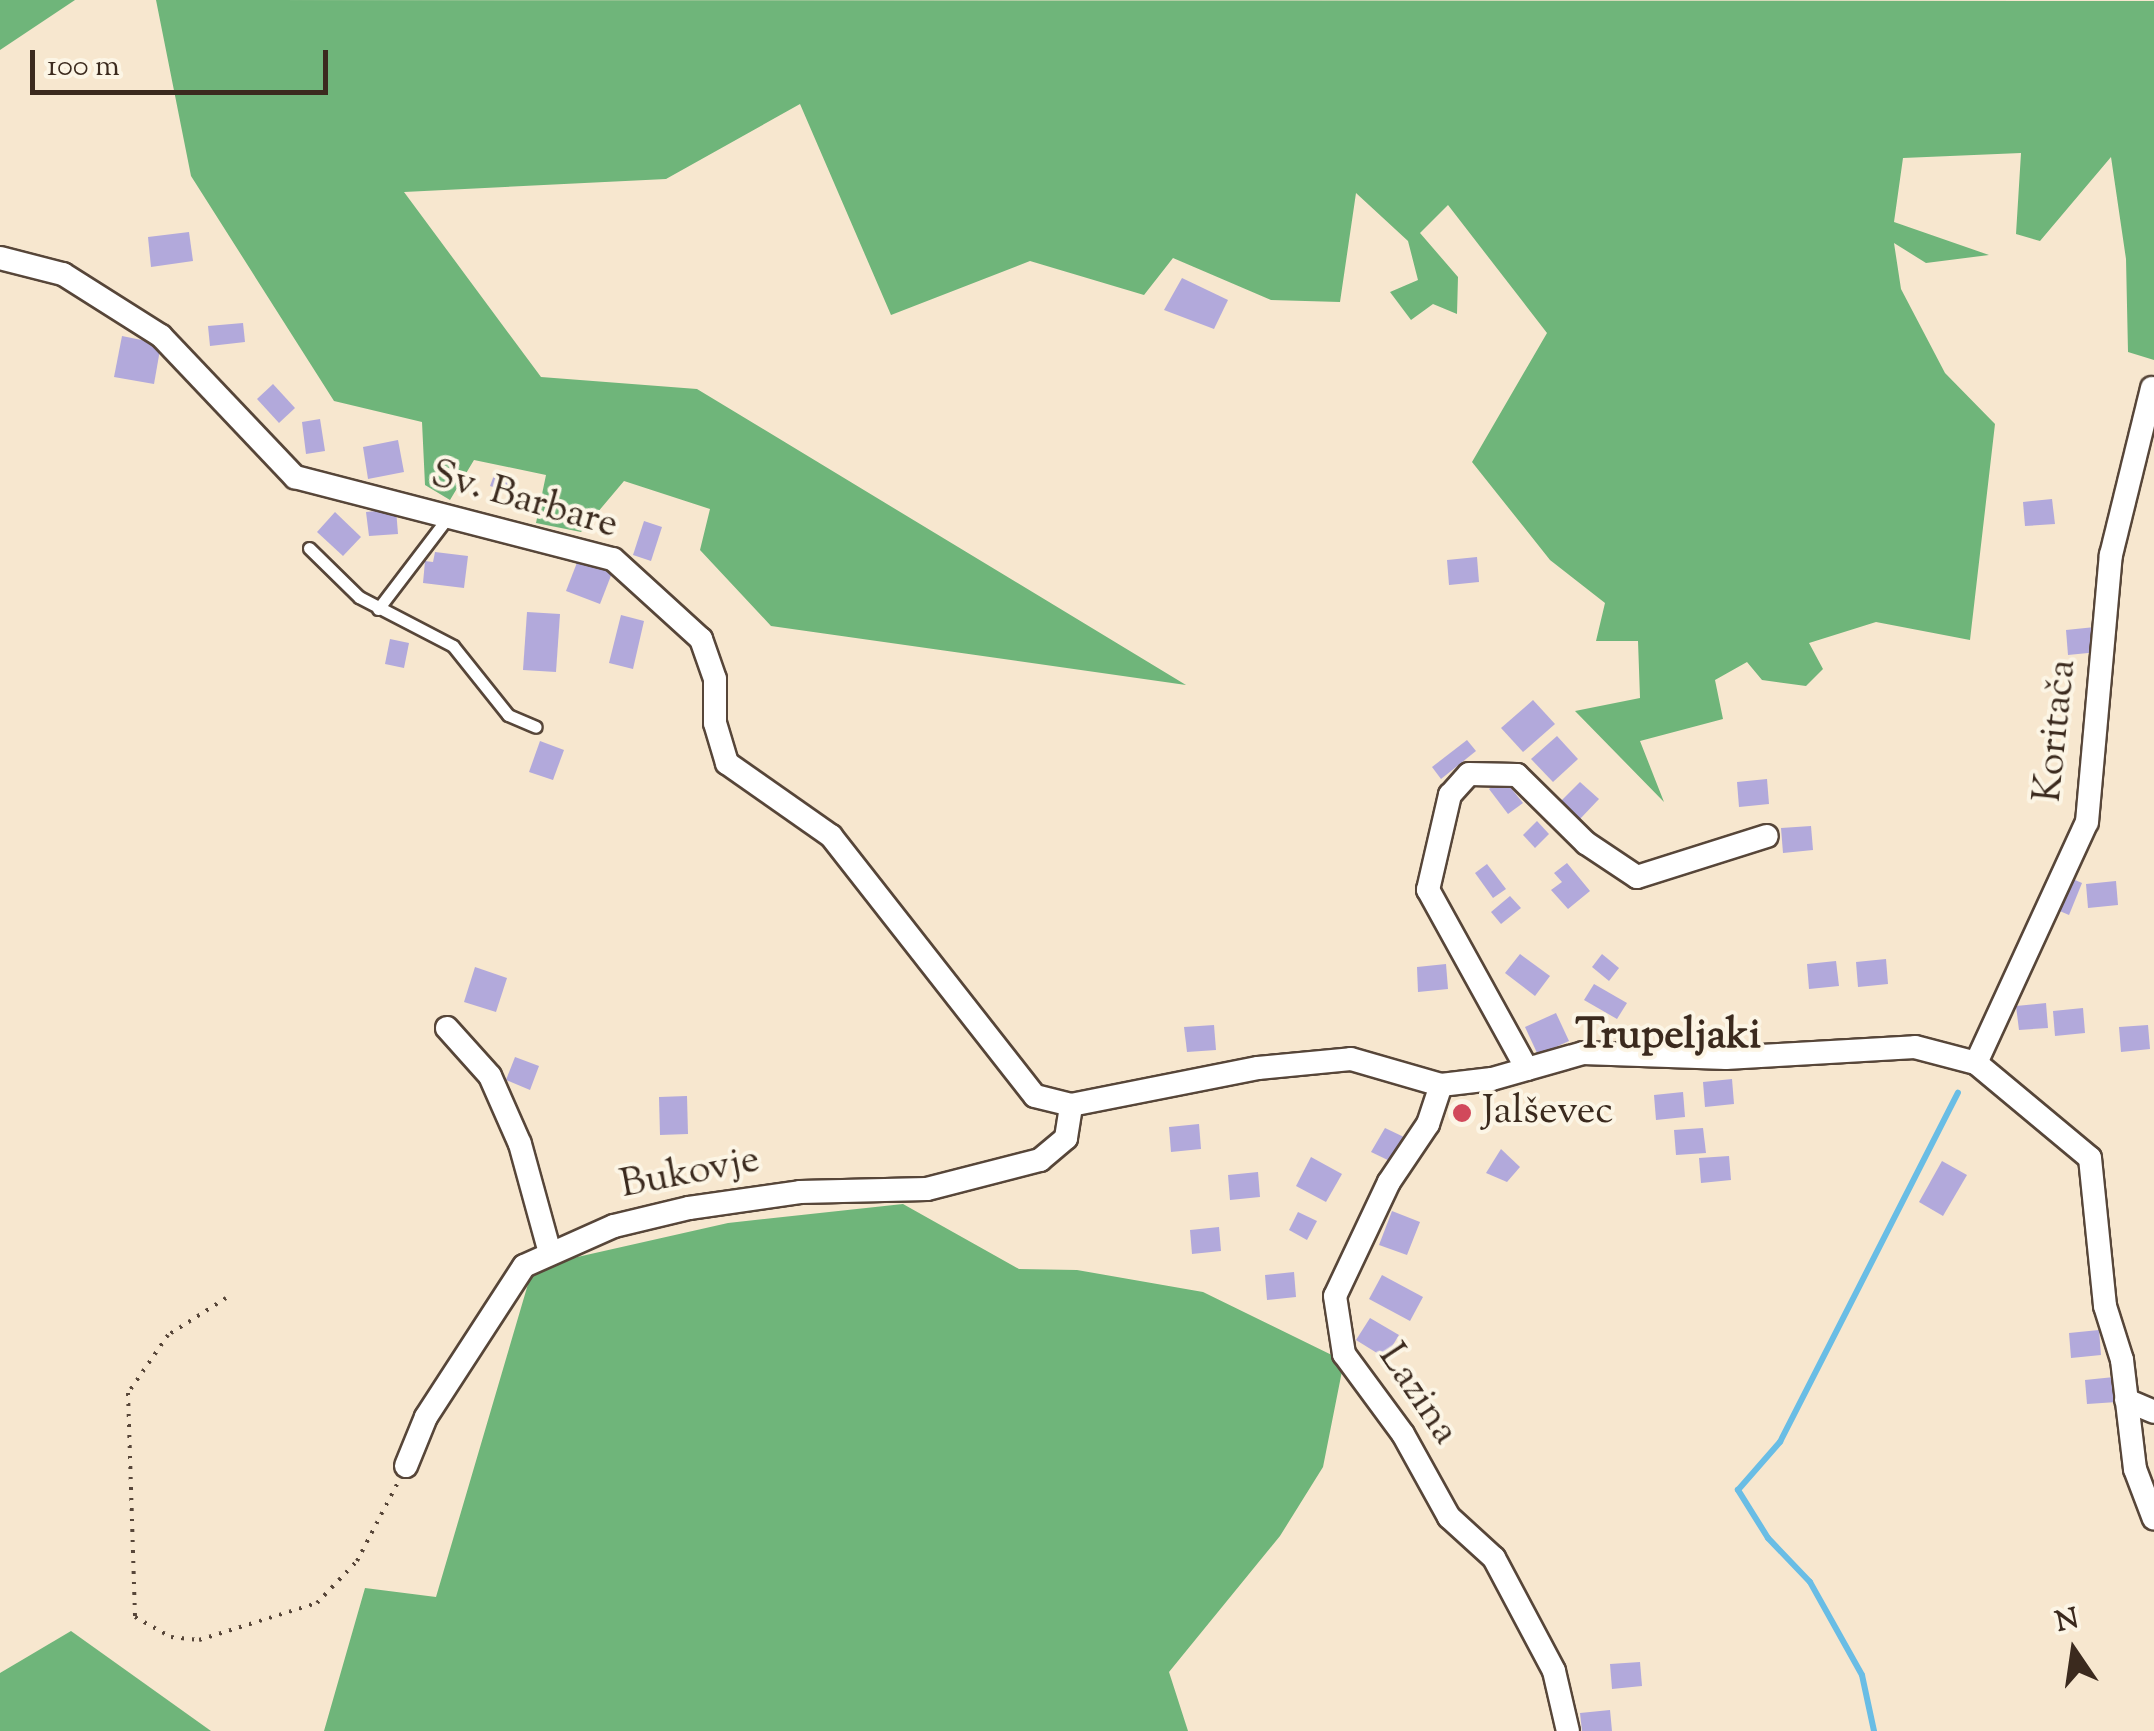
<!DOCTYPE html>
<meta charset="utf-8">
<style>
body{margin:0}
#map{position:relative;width:2154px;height:1731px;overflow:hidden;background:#f7e7cf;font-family:"Sorts Mill Goudy",serif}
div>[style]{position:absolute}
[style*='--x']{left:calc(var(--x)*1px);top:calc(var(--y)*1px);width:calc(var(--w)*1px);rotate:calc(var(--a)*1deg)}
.forest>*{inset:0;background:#6fb57a}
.stream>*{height:6px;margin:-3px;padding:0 3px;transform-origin:3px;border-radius:3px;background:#69bde5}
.building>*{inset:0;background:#b2a9db}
.path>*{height:4px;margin-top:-2px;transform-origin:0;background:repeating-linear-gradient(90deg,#574639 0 2.5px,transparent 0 10.5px)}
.roads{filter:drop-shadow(2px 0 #574639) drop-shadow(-2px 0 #574639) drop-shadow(0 2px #574639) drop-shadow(0 -2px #574639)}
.service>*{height:11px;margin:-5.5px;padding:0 5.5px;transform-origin:5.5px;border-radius:5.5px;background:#fff}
.minor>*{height:22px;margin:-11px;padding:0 11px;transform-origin:11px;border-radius:11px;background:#fff}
.dots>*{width:28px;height:28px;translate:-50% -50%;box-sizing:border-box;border:5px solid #fcf5e5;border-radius:50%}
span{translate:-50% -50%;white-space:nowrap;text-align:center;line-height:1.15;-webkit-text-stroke:8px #fcf5e5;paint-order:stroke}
.street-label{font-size:40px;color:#3b2a1e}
.poi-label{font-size:40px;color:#3b2a1e}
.left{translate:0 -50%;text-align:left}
.neighbourhood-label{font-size:42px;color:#3b2a1e;font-weight:700}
.north{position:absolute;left:2024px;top:1601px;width:100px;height:100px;-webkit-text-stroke:8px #fcf5e5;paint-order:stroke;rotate:347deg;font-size:28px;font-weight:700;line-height:40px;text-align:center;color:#3b2a1e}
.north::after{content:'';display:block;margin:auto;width:35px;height:45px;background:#3b2a1e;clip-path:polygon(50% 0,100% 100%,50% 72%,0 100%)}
.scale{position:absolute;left:30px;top:50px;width:298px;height:45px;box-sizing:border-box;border:5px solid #3b2a1e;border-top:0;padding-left:12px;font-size:30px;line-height:35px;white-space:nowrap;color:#3b2a1e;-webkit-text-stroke:8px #fcf5e5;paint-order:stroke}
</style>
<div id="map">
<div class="forest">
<div style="clip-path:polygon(0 0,75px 0,0 50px)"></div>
<div style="clip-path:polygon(156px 0,2154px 1px,2154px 360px,2128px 352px,2126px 259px,2111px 157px,2040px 241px,2016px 234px,2021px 153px,1903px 158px,1894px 222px,1989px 255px,1926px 263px,1894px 243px,1901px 289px,1945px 373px,1995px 424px,1970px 640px,1876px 622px,1809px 643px,1823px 669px,1806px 686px,1762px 680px,1747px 662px,1715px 680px,1723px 719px,1640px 741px,1664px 802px,1575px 711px,1640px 698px,1638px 641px,1596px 641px,1605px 603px,1550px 560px,1472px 462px,1547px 333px,1448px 205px,1420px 233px,1458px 277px,1457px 314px,1433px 304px,1411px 320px,1390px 292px,1418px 280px,1408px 241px,1356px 193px,1340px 302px,1271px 300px,1173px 258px,1144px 295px,1030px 261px,891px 315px,800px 104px,666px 179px,404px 192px,541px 377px,697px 389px,1186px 685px,771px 626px,700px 550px,710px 509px,624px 481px,581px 532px,536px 523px,546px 475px,474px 460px,450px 500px,425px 485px,422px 422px,334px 401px,191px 176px)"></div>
<div style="clip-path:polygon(903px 1204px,1019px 1269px,1077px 1270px,1203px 1292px,1344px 1361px,1323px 1467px,1280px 1536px,1169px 1672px,1188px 1731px,324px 1731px,365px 1588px,436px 1597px,533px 1267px,728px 1223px)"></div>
<div style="clip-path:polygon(71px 1631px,211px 1731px,0 1731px,0 1673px)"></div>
</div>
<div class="stream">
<div style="--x:1874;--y:1731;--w:57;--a:-102.1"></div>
<div style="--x:1862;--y:1675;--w:107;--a:-119.2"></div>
<div style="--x:1810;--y:1582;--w:61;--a:-133.7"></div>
<div style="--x:1768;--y:1538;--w:57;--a:-122"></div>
<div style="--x:1738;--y:1490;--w:64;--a:-48.8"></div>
<div style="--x:1780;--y:1442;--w:392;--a:-63"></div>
</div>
<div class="building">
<div style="clip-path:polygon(189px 232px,193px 261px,151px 267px,148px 237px)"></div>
<div style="clip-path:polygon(1182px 278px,1228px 300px,1214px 329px,1164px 310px)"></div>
<div style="clip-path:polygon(243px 323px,245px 342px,210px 346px,208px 326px)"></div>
<div style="clip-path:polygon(122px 336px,161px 344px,154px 384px,114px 377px)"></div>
<div style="clip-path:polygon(273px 384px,295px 408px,279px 423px,257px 399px)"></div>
<div style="clip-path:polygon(320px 419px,325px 451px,306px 454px,302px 422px)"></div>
<div style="clip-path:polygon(398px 440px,404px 472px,368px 479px,363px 447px)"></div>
<div style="clip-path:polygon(496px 470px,514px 476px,508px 492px,490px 486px)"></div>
<div style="clip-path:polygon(2052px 499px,2055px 524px,2025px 526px,2023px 502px)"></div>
<div style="clip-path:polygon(396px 509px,398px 534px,369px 536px,366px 512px)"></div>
<div style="clip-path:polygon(335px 512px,361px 537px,343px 556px,317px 532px)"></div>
<div style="clip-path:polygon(644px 521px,662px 527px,651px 561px,633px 555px)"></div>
<div style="clip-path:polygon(435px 552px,468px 556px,464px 588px,423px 583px,425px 561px,433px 562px)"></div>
<div style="clip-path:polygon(1477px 557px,1479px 582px,1449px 585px,1447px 560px)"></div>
<div style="clip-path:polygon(578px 560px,612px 573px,600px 604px,566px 591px)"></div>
<div style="clip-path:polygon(527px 612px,560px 614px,556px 672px,523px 670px)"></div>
<div style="clip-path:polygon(621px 615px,644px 621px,633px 669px,609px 663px)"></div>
<div style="clip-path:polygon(2095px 627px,2098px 652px,2068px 655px,2066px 630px)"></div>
<div style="clip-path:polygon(390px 639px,409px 643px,404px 668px,385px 664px)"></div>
<div style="clip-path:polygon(1533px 700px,1555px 724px,1523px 752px,1501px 728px)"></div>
<div style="clip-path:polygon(1557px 736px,1578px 759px,1553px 782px,1531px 759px)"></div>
<div style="clip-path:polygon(1467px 740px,1476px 751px,1441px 779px,1432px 767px)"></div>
<div style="clip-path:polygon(540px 741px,564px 750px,553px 780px,529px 772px)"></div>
<div style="clip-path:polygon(1503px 778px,1523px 803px,1508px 814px,1489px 789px)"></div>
<div style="clip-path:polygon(1767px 779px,1769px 804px,1739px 807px,1737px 782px)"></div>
<div style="clip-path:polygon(1580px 782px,1599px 799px,1580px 819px,1561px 801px)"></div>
<div style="clip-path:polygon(1537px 821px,1549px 834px,1535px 848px,1523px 835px)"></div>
<div style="clip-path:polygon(1811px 826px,1813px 850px,1783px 853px,1781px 828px)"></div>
<div style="clip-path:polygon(1567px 863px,1590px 891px,1568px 909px,1551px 890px,1562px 882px,1554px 873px)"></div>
<div style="clip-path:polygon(1487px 864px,1506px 889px,1493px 898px,1475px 873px)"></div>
<div style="clip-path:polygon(2068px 877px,2082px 883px,2069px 915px,2055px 909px)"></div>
<div style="clip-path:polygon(2116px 881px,2118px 905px,2088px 908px,2086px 884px)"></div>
<div style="clip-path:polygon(1510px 896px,1521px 908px,1501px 924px,1491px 912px)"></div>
<div style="clip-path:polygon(1520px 954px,1550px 976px,1535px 996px,1505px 973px)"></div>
<div style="clip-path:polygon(1602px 954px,1619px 968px,1609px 981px,1592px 967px)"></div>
<div style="clip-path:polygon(1886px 959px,1888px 984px,1858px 987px,1856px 962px)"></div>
<div style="clip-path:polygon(1836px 961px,1839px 986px,1809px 989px,1807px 964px)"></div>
<div style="clip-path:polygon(1446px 964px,1448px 989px,1418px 992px,1417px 967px)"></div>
<div style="clip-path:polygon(475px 967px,507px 978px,496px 1012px,464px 1002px)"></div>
<div style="clip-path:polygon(1594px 984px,1627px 1003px,1617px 1019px,1584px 1000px)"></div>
<div style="clip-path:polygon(2046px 1003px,2048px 1028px,2019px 1030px,2016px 1006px)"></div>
<div style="clip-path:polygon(2083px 1008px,2085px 1033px,2055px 1036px,2053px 1011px)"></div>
<div style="clip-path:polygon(1556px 1013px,1569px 1041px,1538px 1055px,1525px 1027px)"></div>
<div style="clip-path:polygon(1214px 1025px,1216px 1050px,1187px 1052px,1184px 1027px)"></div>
<div style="clip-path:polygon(2148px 1025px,2150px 1049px,2121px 1052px,2119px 1027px)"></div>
<div style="clip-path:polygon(515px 1057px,539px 1066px,530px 1090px,506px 1080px)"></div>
<div style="clip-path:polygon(1732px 1079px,1734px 1104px,1705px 1107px,1703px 1082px)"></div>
<div style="clip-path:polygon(1683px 1092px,1685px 1117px,1656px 1120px,1654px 1095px)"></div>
<div style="clip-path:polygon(687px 1096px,688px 1134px,660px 1135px,659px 1097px)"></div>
<div style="clip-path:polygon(1199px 1124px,1201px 1149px,1171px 1152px,1169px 1127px)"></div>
<div style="clip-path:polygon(1385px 1128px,1406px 1138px,1392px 1162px,1371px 1152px)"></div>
<div style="clip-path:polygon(1703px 1128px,1706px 1153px,1676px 1155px,1674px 1130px)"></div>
<div style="clip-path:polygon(1501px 1149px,1520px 1167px,1507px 1182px,1486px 1173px)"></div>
<div style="clip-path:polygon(1729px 1156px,1731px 1180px,1701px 1183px,1699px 1158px)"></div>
<div style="clip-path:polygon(1311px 1157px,1342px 1174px,1326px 1202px,1296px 1186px)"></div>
<div style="clip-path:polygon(1942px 1161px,1967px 1175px,1943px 1216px,1919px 1202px)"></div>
<div style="clip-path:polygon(1258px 1172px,1260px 1197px,1230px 1200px,1228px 1175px)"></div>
<div style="clip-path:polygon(1392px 1211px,1420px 1222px,1407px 1255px,1379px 1245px)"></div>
<div style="clip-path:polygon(1298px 1212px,1317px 1221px,1307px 1240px,1289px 1230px)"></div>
<div style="clip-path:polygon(1219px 1227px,1221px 1251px,1192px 1254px,1190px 1230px)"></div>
<div style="clip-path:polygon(1294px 1272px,1296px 1297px,1267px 1300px,1265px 1275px)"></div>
<div style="clip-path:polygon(1382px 1275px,1423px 1297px,1410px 1321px,1369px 1299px)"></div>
<div style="clip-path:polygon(1370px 1318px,1399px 1335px,1385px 1358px,1356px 1340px)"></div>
<div style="clip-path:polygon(2099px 1330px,2101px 1355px,2071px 1358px,2069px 1333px)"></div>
<div style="clip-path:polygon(2114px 1377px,2117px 1402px,2087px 1404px,2085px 1380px)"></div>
<div style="clip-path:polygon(1640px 1662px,1642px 1686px,1612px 1689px,1610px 1664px)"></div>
<div style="clip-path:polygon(1610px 1710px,1612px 1731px,1582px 1731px,1580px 1713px)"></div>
</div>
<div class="path">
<div style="--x:226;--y:1298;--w:69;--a:147.5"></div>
<div style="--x:168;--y:1335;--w:70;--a:124.6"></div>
<div style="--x:128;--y:1393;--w:224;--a:88.2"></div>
<div style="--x:135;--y:1617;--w:41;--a:29.1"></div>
<div style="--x:171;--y:1637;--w:28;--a:6"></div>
<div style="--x:199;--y:1640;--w:124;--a:-17.4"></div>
<div style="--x:317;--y:1603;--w:58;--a:-46.4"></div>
<div style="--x:357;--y:1561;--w:87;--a:-62.5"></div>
</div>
<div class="roads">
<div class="service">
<div style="--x:309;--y:548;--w:70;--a:44.4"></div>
<div style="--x:359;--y:597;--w:106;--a:27.5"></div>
<div style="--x:453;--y:646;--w:88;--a:51.4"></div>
<div style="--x:508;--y:715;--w:30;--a:23"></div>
<div style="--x:378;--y:609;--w:116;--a:-52.7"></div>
</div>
<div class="minor">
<div style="--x:0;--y:258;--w:65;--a:14.3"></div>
<div style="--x:63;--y:274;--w:116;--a:32.3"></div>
<div style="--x:161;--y:336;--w:195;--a:46.5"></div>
<div style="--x:295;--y:477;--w:328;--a:14.5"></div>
<div style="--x:613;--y:559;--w:119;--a:42.3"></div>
<div style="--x:701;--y:639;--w:42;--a:70.7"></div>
<div style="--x:715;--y:679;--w:44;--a:90"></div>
<div style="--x:715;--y:723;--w:42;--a:73.3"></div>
<div style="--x:727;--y:763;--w:127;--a:35.1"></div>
<div style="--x:831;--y:836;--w:330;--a:51.9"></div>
<div style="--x:1035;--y:1096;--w:37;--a:14"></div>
<div style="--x:1071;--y:1105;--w:191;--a:-11.2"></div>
<div style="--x:1258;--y:1068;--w:93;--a:-5.5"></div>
<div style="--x:1351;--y:1059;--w:94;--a:16.1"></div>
<div style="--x:1441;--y:1085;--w:51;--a:-6.7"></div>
<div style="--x:1492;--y:1079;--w:95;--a:-15.9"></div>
<div style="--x:1583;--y:1053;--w:143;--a:2"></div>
<div style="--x:1726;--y:1058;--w:189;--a:-3.3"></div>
<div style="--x:1915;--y:1047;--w:63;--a:14.7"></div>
<div style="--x:1976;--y:1063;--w:148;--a:39.8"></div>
<div style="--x:2090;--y:1158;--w:149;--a:84.2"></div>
<div style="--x:2105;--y:1306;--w:57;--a:72.5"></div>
<div style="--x:2122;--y:1360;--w:110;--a:83.2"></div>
<div style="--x:2135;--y:1469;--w:53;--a:69.2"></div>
<div style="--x:447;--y:1028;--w:64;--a:48.1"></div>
<div style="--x:490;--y:1076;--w:74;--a:66.2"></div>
<div style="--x:520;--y:1144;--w:113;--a:74.6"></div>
<div style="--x:1976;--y:1063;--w:265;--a:-65.3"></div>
<div style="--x:2087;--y:822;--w:268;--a:-84.9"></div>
<div style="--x:2111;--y:555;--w:172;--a:-76.2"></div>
<div style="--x:1527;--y:1069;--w:205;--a:-118.9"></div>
<div style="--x:1428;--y:890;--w:98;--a:-77"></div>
<div style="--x:1450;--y:795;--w:28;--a:-48"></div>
<div style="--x:1469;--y:774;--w:48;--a:1.2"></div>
<div style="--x:1517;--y:775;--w:97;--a:44.6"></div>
<div style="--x:1586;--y:843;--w:61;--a:33.7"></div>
<div style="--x:1637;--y:877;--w:136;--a:-17.5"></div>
<div style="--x:1441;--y:1085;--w:41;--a:108.4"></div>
<div style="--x:1428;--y:1124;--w:70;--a:123.9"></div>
<div style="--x:1389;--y:1182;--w:126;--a:115.3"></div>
<div style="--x:1335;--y:1296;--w:59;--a:81.2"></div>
<div style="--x:1344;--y:1354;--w:99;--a:53.6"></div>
<div style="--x:1403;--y:1434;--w:95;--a:61"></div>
<div style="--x:1449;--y:1517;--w:61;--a:42.3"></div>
<div style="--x:1494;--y:1558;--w:128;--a:62"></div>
<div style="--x:1554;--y:1671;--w:62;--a:76.9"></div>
<div style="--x:2126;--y:1400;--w:30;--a:23"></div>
<div style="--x:406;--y:1466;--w:53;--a:-67.8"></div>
<div style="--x:426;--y:1417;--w:180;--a:-57"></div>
<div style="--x:524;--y:1266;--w:98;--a:-24"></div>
<div style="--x:614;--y:1226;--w:77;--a:-13.5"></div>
<div style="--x:689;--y:1208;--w:112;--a:-8.2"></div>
<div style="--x:800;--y:1192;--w:127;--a:-1.4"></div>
<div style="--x:927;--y:1189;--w:117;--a:-14.4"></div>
<div style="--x:1040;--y:1160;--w:34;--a:-40"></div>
<div style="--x:1066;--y:1138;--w:33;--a:-81"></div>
</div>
</div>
<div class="dots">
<div style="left:1462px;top:1113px;background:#d1495b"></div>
</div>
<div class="street-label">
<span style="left:524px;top:501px;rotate:16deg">Sv. Barbare</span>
<span style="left:2057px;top:731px;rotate:-84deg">Koritača</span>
<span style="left:690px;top:1174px;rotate:-11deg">Bukovje</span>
<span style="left:1417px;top:1395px;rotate:56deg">Lazina</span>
</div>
<div class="poi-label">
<span class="left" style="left:1482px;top:1113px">Jalševec</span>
</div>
<div class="neighbourhood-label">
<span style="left:1668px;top:1037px">Trupeljaki</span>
</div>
<div class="north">N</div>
<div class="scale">100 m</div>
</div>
